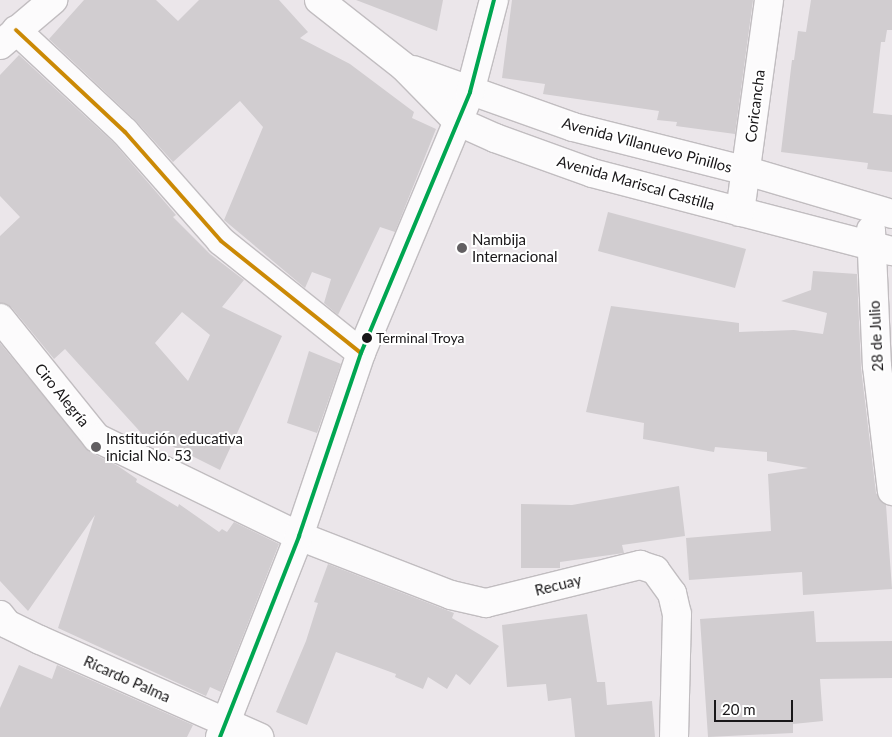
<!DOCTYPE html>
<meta charset="utf-8">
<style>
body{margin:0}
#map{position:relative;width:892px;height:737px;overflow:hidden;background:#ebe6ea;font-family:Lato,sans-serif}
div>[style]{position:absolute}
[style*='--x']{left:calc(var(--x)*1px);top:calc(var(--y)*1px);width:calc(var(--w)*1px);rotate:calc(var(--a)*1deg)}
.building>*{inset:0;background:#d1cdd0}
.roads{filter:drop-shadow(1px 0 #c1bdc0) drop-shadow(-1px 0 #c1bdc0) drop-shadow(0 1px #c1bdc0) drop-shadow(0 -1px #c1bdc0)}
.minor>*{height:28px;margin:-14px;padding:0 14px;transform-origin:14px;border-radius:14px;background:#fcfbfc}
.bus-1>*{height:4px;margin:-2px;padding:0 2px;transform-origin:2px;border-radius:2px;background:#cb8905}
.bus-2>*{height:4px;margin:-2px;padding:0 2px;transform-origin:2px;border-radius:2px;background:#00a651}
.dots>*{width:14px;height:14px;translate:-50% -50%;box-sizing:border-box;border:2px solid #fff;border-radius:50%}
span{translate:-50% -50%;white-space:nowrap;text-align:center;line-height:1.15;-webkit-text-stroke:4px #fff;paint-order:stroke}
.bus-label{font-size:14px;color:#191719}
.left{translate:0 -50%;text-align:left}
.street-label{font-size:15px;color:#191719}
.poi-label{font-size:15px;color:#191719}
.scale{position:absolute;left:714px;top:700px;width:79px;height:22px;box-sizing:border-box;border:2px solid #191719;border-top:0;padding-left:6px;font-size:15px;line-height:18px;white-space:nowrap;color:#191719;-webkit-text-stroke:4px #fff;paint-order:stroke}
</style>
<div id="map">
<div class="building">
<div style="clip-path:polygon(84px 0,156px 0,178px 21px,199px 0,279px 0,308px 32px,300px 38px,350px 64px,414px 112px,412px 118px,436px 129px,395px 232px,380px 227px,338px 315px,324px 303px,331px 279px,312px 272px,305px 288px,224px 220px,263px 127px,240px 101px,173px 162px,136px 121px,49px 39px)"></div>
<div style="clip-path:polygon(356px 0,443px 0,437px 31px)"></div>
<div style="clip-path:polygon(512px 0,753px 0,735px 134px,676px 126px,677px 122px,657px 120px,659px 111px,543px 94px,545px 84px,502px 78px)"></div>
<div style="clip-path:polygon(811px 0,892px 0,892px 30px,887px 30px,885px 42px,881px 42px,873px 113px,892px 115px,892px 172px,867px 169px,868px 163px,781px 152px,792px 60px,794px 60px,798px 31px,806px 32px)"></div>
<div style="clip-path:polygon(evenodd,19px 55px,114px 143px,176px 215px,173px 217px,210px 254px,244px 280px,222px 307px,282px 336px,220px 470px,146px 433px,144px 436px,65px 349px,54px 359px,12px 308px,0 303px,0 236px,20px 217px,0 196px,0 75px,19px 55px,182px 312px,210px 335px,188px 381px,155px 343px,182px 312px)"></div>
<div style="clip-path:polygon(608px 212px,746px 249px,735px 288px,598px 251px)"></div>
<div style="clip-path:polygon(813px 271px,857px 274px,861px 368px,876px 493px,886px 505px,892px 589px,803px 595px,802px 572px,689px 580px,686px 538px,771px 531px,768px 474px,808px 468px,767px 461px,767px 452px,715px 447px,714px 452px,643px 439px,644px 423px,586px 412px,611px 306px,739px 323px,739px 332px,794px 330px,823px 334px,827px 313px,781px 301px,811px 290px)"></div>
<div style="clip-path:polygon(0 343px,90px 452px,118px 466px,137px 479px,136px 482px,178px 507px,179px 504px,219px 532px,222px 529px,227px 532px,234px 522px,279px 544px,221px 692px,210px 687px,206px 696px,58px 628px,95px 515px,28px 611px,0 581px)"></div>
<div style="clip-path:polygon(309px 351px,341px 364px,317px 433px,287px 423px)"></div>
<div style="clip-path:polygon(679px 486px,685px 536px,622px 545px,624px 553px,560px 562px,560px 568px,521px 568px,521px 504px,572px 505px)"></div>
<div style="clip-path:polygon(328px 564px,454px 613px,452px 618px,499px 646px,470px 685px,456px 674px,447px 689px,428px 677px,423px 689px,395px 677px,396px 674px,336px 652px,307px 725px,276px 712px,306px 641px,318px 603px,314px 602px)"></div>
<div style="clip-path:polygon(814px 611px,816px 642px,892px 641px,892px 678px,820px 679px,823px 721px,793px 724px,793px 733px,708px 737px,700px 619px)"></div>
<div style="clip-path:polygon(587px 614px,597px 682px,605px 682px,607px 705px,652px 701px,655px 737px,575px 737px,571px 698px,548px 701px,546px 684px,507px 687px,502px 625px)"></div>
<div style="clip-path:polygon(19px 665px,52px 679px,57px 665px,193px 725px,187px 737px,0 737px,0 708px)"></div>
</div>
<div class="roads">
<div class="minor">
<div style="--x:319;--y:0;--w:108;--a:38.2"></div>
<div style="--x:404;--y:67;--w:76;--a:45.5"></div>
<div style="--x:457;--y:121;--w:42;--a:24.1"></div>
<div style="--x:495;--y:138;--w:103;--a:19.8"></div>
<div style="--x:592;--y:173;--w:310;--a:14.6"></div>
<div style="--x:16;--y:30;--w:149;--a:43.1"></div>
<div style="--x:125;--y:132;--w:145;--a:48.6"></div>
<div style="--x:221;--y:241;--w:179;--a:38.7"></div>
<div style="--x:0;--y:45;--w:70;--a:-40.3"></div>
<div style="--x:413;--y:70;--w:170;--a:19.6"></div>
<div style="--x:573;--y:127;--w:179;--a:14.2"></div>
<div style="--x:747;--y:171;--w:151;--a:16.5"></div>
<div style="--x:740;--y:212;--w:214;--a:-82.2"></div>
<div style="--x:871;--y:230;--w:136;--a:87.5"></div>
<div style="--x:877;--y:366;--w:126;--a:83.2"></div>
<div style="--x:0;--y:318;--w:154;--a:51.1"></div>
<div style="--x:97;--y:438;--w:225;--a:25.9"></div>
<div style="--x:299;--y:536;--w:163;--a:21.2"></div>
<div style="--x:451;--y:595;--w:36;--a:13"></div>
<div style="--x:486;--y:603;--w:159;--a:-13.9"></div>
<div style="--x:640;--y:565;--w:16;--a:18"></div>
<div style="--x:655;--y:570;--w:29;--a:54"></div>
<div style="--x:672;--y:593;--w:22;--a:77"></div>
<div style="--x:677;--y:614;--w:123;--a:91.4"></div>
<div style="--x:0;--y:615;--w:11;--a:52"></div>
<div style="--x:7;--y:624;--w:37;--a:26"></div>
<div style="--x:40;--y:640;--w:240;--a:23.9"></div>
<div style="--x:220;--y:737;--w:216;--a:-68.5"></div>
<div style="--x:299;--y:536;--w:193;--a:-71.3"></div>
<div style="--x:361;--y:353;--w:283;--a:-67.3"></div>
<div style="--x:470;--y:92;--w:95;--a:-75.4"></div>
</div>
</div>
<div class="bus-1">
<div style="--x:16;--y:30;--w:149;--a:43.1"></div>
<div style="--x:125;--y:132;--w:145;--a:48.6"></div>
<div style="--x:221;--y:241;--w:179;--a:38.7"></div>
</div>
<div class="bus-2">
<div style="--x:220;--y:737;--w:216;--a:-68.5"></div>
<div style="--x:299;--y:536;--w:193;--a:-71.3"></div>
<div style="--x:361;--y:353;--w:283;--a:-67.3"></div>
<div style="--x:470;--y:92;--w:95;--a:-75.4"></div>
</div>
<div class="dots">
<div style="left:462px;top:248px;background:#625f62"></div>
<div style="left:367px;top:338px;background:#191719"></div>
<div style="left:96px;top:447px;background:#625f62"></div>
</div>
<div class="bus-label">
<span class="left" style="left:376px;top:338px">Terminal Troya</span>
</div>
<div class="street-label">
<span style="left:755px;top:106px;rotate:-83deg">Coricancha</span>
<span style="left:647px;top:145px;rotate:15deg">Avenida Villanuevo Pinillos</span>
<span style="left:636px;top:183px;rotate:16deg">Avenida Mariscal Castilla</span>
<span style="left:876px;top:336px;rotate:-93deg">28 de Julio</span>
<span style="left:62px;top:395px;rotate:51deg">Ciro Alegría</span>
<span style="left:558px;top:585px;rotate:-14deg">Recuay</span>
<span style="left:127px;top:679px;rotate:24deg">Ricardo Palma</span>
</div>
<div class="poi-label">
<span class="left" style="left:472px;top:248px">Nambija<br>Internacional</span>
<span class="left" style="left:106px;top:447px">Institución educativa<br>inicial No. 53</span>
</div>
<div class="scale">20 m</div>
</div>
